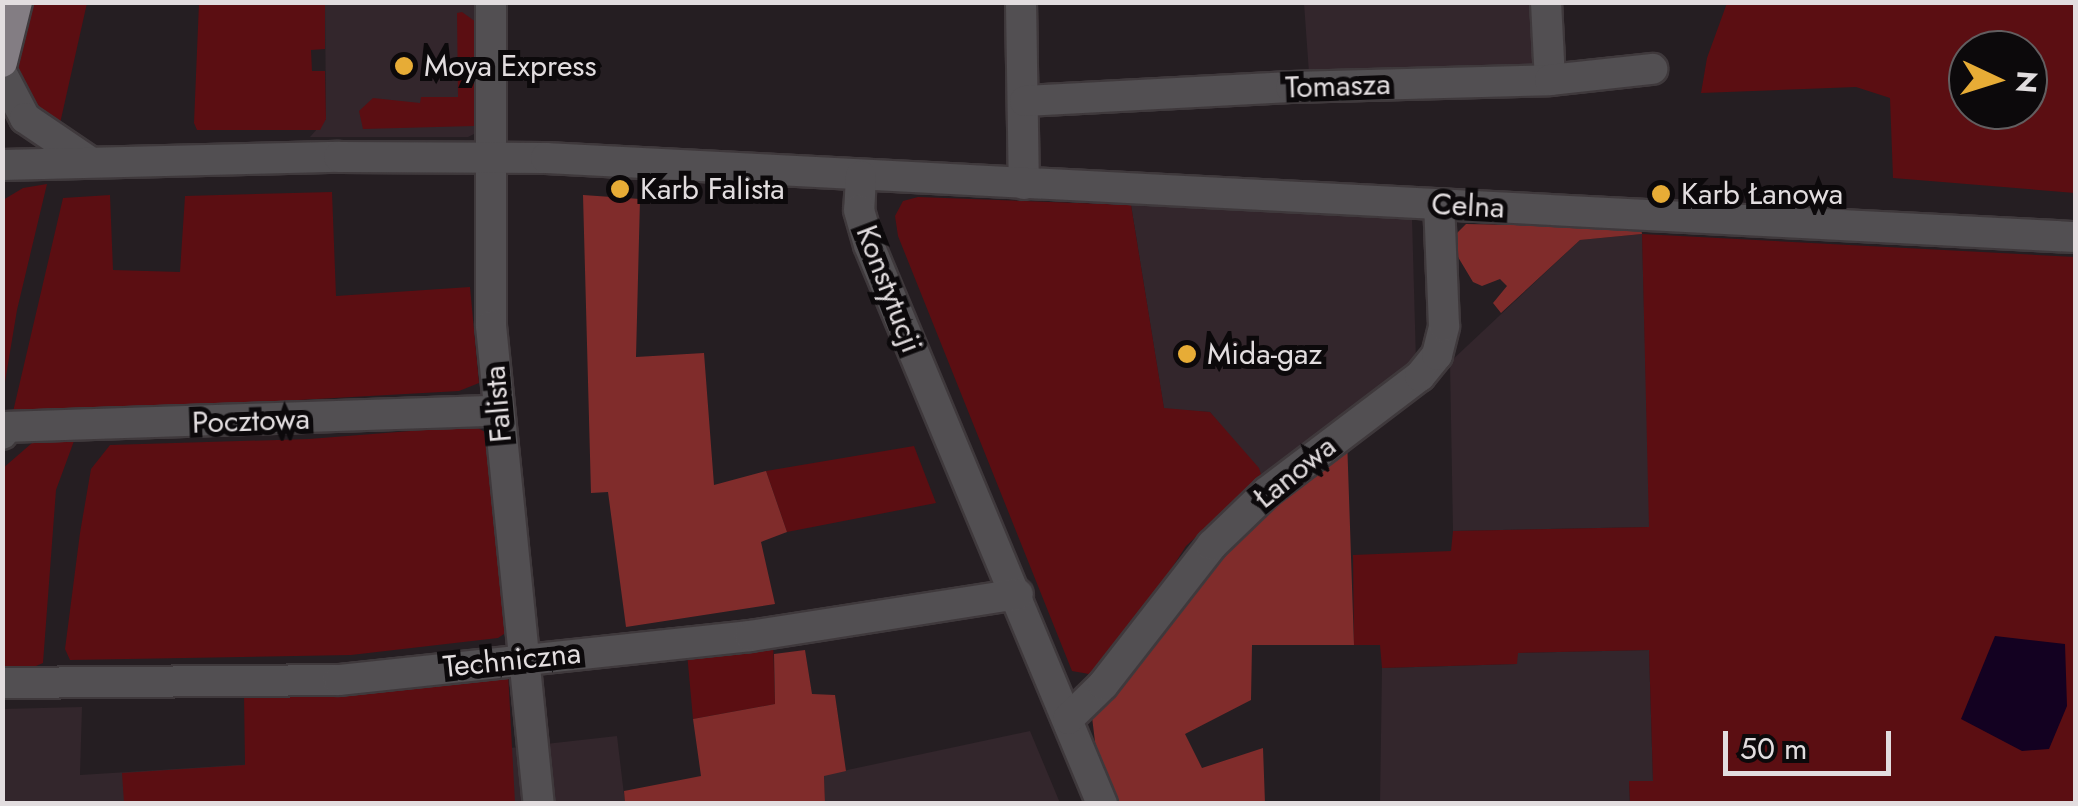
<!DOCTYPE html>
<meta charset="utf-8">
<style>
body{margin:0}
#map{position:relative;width:2078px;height:806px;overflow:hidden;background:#251e22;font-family:Jost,sans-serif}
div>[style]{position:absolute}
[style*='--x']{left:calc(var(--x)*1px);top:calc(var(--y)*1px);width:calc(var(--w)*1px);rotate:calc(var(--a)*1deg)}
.built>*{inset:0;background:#33262c}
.green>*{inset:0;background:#5b0e12}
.forest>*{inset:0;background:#802c2b}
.water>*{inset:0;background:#130121}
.roads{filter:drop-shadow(2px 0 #3f393c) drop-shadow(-2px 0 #3f393c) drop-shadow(0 2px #3f393c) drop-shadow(0 -2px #3f393c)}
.minor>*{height:30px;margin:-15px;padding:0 15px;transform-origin:15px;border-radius:15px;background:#524f52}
.major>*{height:30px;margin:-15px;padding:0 15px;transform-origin:15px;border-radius:15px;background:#837d83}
.dots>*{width:28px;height:28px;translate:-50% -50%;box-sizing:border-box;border:5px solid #0c090b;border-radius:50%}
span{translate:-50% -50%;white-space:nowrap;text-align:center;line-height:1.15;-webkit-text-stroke:10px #0c090b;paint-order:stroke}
.poi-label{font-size:30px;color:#e2dddf}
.left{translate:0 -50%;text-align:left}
.street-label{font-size:30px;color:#e2dddf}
.frame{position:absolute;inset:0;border:5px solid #e2dddf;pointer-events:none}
.north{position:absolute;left:1948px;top:30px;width:100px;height:100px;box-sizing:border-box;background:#0c090b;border:2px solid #625e60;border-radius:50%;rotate:94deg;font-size:28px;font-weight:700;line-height:40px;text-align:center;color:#e2dddf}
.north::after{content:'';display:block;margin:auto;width:35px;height:45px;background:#e7ac36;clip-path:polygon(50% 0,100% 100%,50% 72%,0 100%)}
.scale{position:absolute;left:1723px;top:731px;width:168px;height:45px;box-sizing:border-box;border:5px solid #e2dddf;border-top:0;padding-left:12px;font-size:30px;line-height:35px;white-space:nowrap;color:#e2dddf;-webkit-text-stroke:8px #0c090b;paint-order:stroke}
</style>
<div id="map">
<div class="built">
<div style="clip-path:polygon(325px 3px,481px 3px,478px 132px,468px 137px,310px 137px,326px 119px)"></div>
<div style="clip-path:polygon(1304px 3px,1535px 3px,1539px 69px,1309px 73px)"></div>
<div style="clip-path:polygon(1131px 205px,1412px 218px,1416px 361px,1347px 438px,1262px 477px,1210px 412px,1164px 409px)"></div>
<div style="clip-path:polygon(1642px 234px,1650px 527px,1453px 531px,1450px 362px,1580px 240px)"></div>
<div style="clip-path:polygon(1649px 650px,1653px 781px,1629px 781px,1630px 803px,1380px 804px,1382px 668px,1516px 664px,1517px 653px)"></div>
<div style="clip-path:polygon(82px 707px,80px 775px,510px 748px,617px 736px,625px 803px,3px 803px,2px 709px)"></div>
<div style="clip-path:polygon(1030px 731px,1060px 803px,825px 803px,824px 775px)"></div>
</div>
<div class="green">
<div style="clip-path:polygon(29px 3px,87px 3px,59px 128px,42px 117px,18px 80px,16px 61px)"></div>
<div style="clip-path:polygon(199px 3px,325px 3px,325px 49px,311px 50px,312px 71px,325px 71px,326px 119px,320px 130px,197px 130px,194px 123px)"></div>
<div style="clip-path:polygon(evenodd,1727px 3px,2075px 3px,2075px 193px,1893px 178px,1890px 98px,1856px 87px,1701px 93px,1707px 58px,1727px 3px,1968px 50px,2028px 50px,2028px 110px,1968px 110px,1968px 50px)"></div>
<div style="clip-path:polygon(462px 12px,476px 22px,478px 120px,474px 126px,363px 129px,359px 111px,373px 98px,420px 103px,421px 97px,458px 97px,457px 13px)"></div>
<div style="clip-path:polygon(47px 184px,17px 310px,3px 394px,3px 200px,23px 188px)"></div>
<div style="clip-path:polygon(332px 192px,336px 296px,470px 287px,479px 383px,459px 391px,12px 416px,63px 198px,110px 195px,113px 270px,180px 272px,185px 196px)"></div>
<div style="clip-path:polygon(918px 197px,1131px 205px,1164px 408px,1210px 412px,1259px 468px,1262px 477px,1186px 546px,1107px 669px,1089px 674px,1072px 671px,898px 236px,895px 216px,903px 201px)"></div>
<div style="clip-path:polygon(1642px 234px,2075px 257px,2075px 803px,1630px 803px,1629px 781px,1653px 781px,1649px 650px,1518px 653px,1517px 664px,1382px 668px,1380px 645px,1354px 645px,1353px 555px,1451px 551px,1453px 531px,1649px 527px)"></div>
<div style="clip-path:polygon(474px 426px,489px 434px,507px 632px,498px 638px,351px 655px,70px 660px,65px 649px,80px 533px,91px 469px,110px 445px,309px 439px)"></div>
<div style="clip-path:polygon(74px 441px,56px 490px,43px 663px,29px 669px,3px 670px,2px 469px,32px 443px)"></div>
<div style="clip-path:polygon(914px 446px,936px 503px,787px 532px,766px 471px)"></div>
<div style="clip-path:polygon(773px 641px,775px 704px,693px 719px,687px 653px)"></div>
<div style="clip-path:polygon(508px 672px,515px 803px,124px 803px,122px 773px,245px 765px,244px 694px)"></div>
</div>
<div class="forest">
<div style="clip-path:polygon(583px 195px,640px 199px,636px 357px,704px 353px,714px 485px,766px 471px,787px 532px,761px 542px,775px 604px,626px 627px,608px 492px,591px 493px)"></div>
<div style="clip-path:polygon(1466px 224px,1641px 228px,1642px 234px,1580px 240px,1501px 313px,1493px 303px,1507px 286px,1500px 279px,1482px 286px,1473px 282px,1458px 257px,1455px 235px)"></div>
<div style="clip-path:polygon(1347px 438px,1354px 645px,1252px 645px,1251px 700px,1185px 734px,1202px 768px,1263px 748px,1265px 803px,1120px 803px,1096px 750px,1092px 717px,1183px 589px)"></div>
<div style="clip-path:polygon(805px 650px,812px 694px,835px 695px,846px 771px,824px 776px,825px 803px,625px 803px,624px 791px,701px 776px,693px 719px,775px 704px,774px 654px)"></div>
</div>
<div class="water">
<div style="clip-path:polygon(1995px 636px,2065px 644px,2067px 706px,2049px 749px,2022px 751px,1961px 719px)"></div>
</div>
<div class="roads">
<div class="minor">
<div style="--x:491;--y:2;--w:324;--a:90"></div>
<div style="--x:491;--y:326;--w:480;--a:84.3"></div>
<div style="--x:1021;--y:2;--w:182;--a:89.1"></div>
<div style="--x:1546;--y:2;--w:78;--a:87.1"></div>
<div style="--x:2;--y:74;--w:50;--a:62.4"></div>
<div style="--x:25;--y:118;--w:78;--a:34.1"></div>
<div style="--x:1025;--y:101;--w:266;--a:-3"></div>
<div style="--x:1291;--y:87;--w:259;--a:-1.5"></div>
<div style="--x:1550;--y:80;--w:103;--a:-6.2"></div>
<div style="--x:2;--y:165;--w:337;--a:-1.4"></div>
<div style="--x:339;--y:157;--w:207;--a:0.3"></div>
<div style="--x:546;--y:158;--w:1532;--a:2.96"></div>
<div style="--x:861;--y:176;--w:34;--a:93"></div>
<div style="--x:859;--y:210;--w:36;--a:74"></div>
<div style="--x:869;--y:245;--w:606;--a:67.37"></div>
<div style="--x:2;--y:434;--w:7;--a:-74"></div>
<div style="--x:4;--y:427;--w:494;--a:-1.9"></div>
<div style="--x:2;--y:683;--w:337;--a:-0.5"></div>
<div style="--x:339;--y:680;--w:413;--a:-6.1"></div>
<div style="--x:750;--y:636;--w:271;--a:-8.9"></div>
<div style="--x:1068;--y:719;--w:49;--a:-44.2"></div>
<div style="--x:1103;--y:685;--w:177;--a:-52.1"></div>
<div style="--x:1212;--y:545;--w:76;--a:-43.9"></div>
<div style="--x:1267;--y:492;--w:192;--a:-37.2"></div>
<div style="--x:1420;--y:376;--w:27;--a:-51"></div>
<div style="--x:1437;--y:355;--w:30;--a:-76"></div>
<div style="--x:1444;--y:326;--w:122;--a:-92.3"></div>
</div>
<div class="major">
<div style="--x:2;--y:62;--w:62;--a:-76"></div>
</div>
</div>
<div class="dots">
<div style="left:404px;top:66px;background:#e7ac36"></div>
<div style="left:620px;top:189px;background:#e7ac36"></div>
<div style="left:1661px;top:194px;background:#e7ac36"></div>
<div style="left:1187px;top:354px;background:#e7ac36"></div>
</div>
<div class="poi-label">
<span class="left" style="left:424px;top:66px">Moya Express</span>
<span class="left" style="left:640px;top:189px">Karb Falista</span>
<span class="left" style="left:1681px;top:194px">Karb Łanowa</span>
<span class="left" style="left:1207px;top:354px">Mida-gaz</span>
</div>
<div class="street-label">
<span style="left:1338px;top:86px;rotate:-2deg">Tomasza</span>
<span style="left:1468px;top:206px;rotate:3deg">Celna</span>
<span style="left:889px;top:289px;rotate:69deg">Konstytucji</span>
<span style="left:498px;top:404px;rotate:-95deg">Falista</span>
<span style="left:251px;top:421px;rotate:-2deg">Pocztowa</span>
<span style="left:1295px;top:472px;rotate:-39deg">Łanowa</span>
<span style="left:512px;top:660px;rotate:-6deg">Techniczna</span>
</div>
<div class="frame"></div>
<div class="north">N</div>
<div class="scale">50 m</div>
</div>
